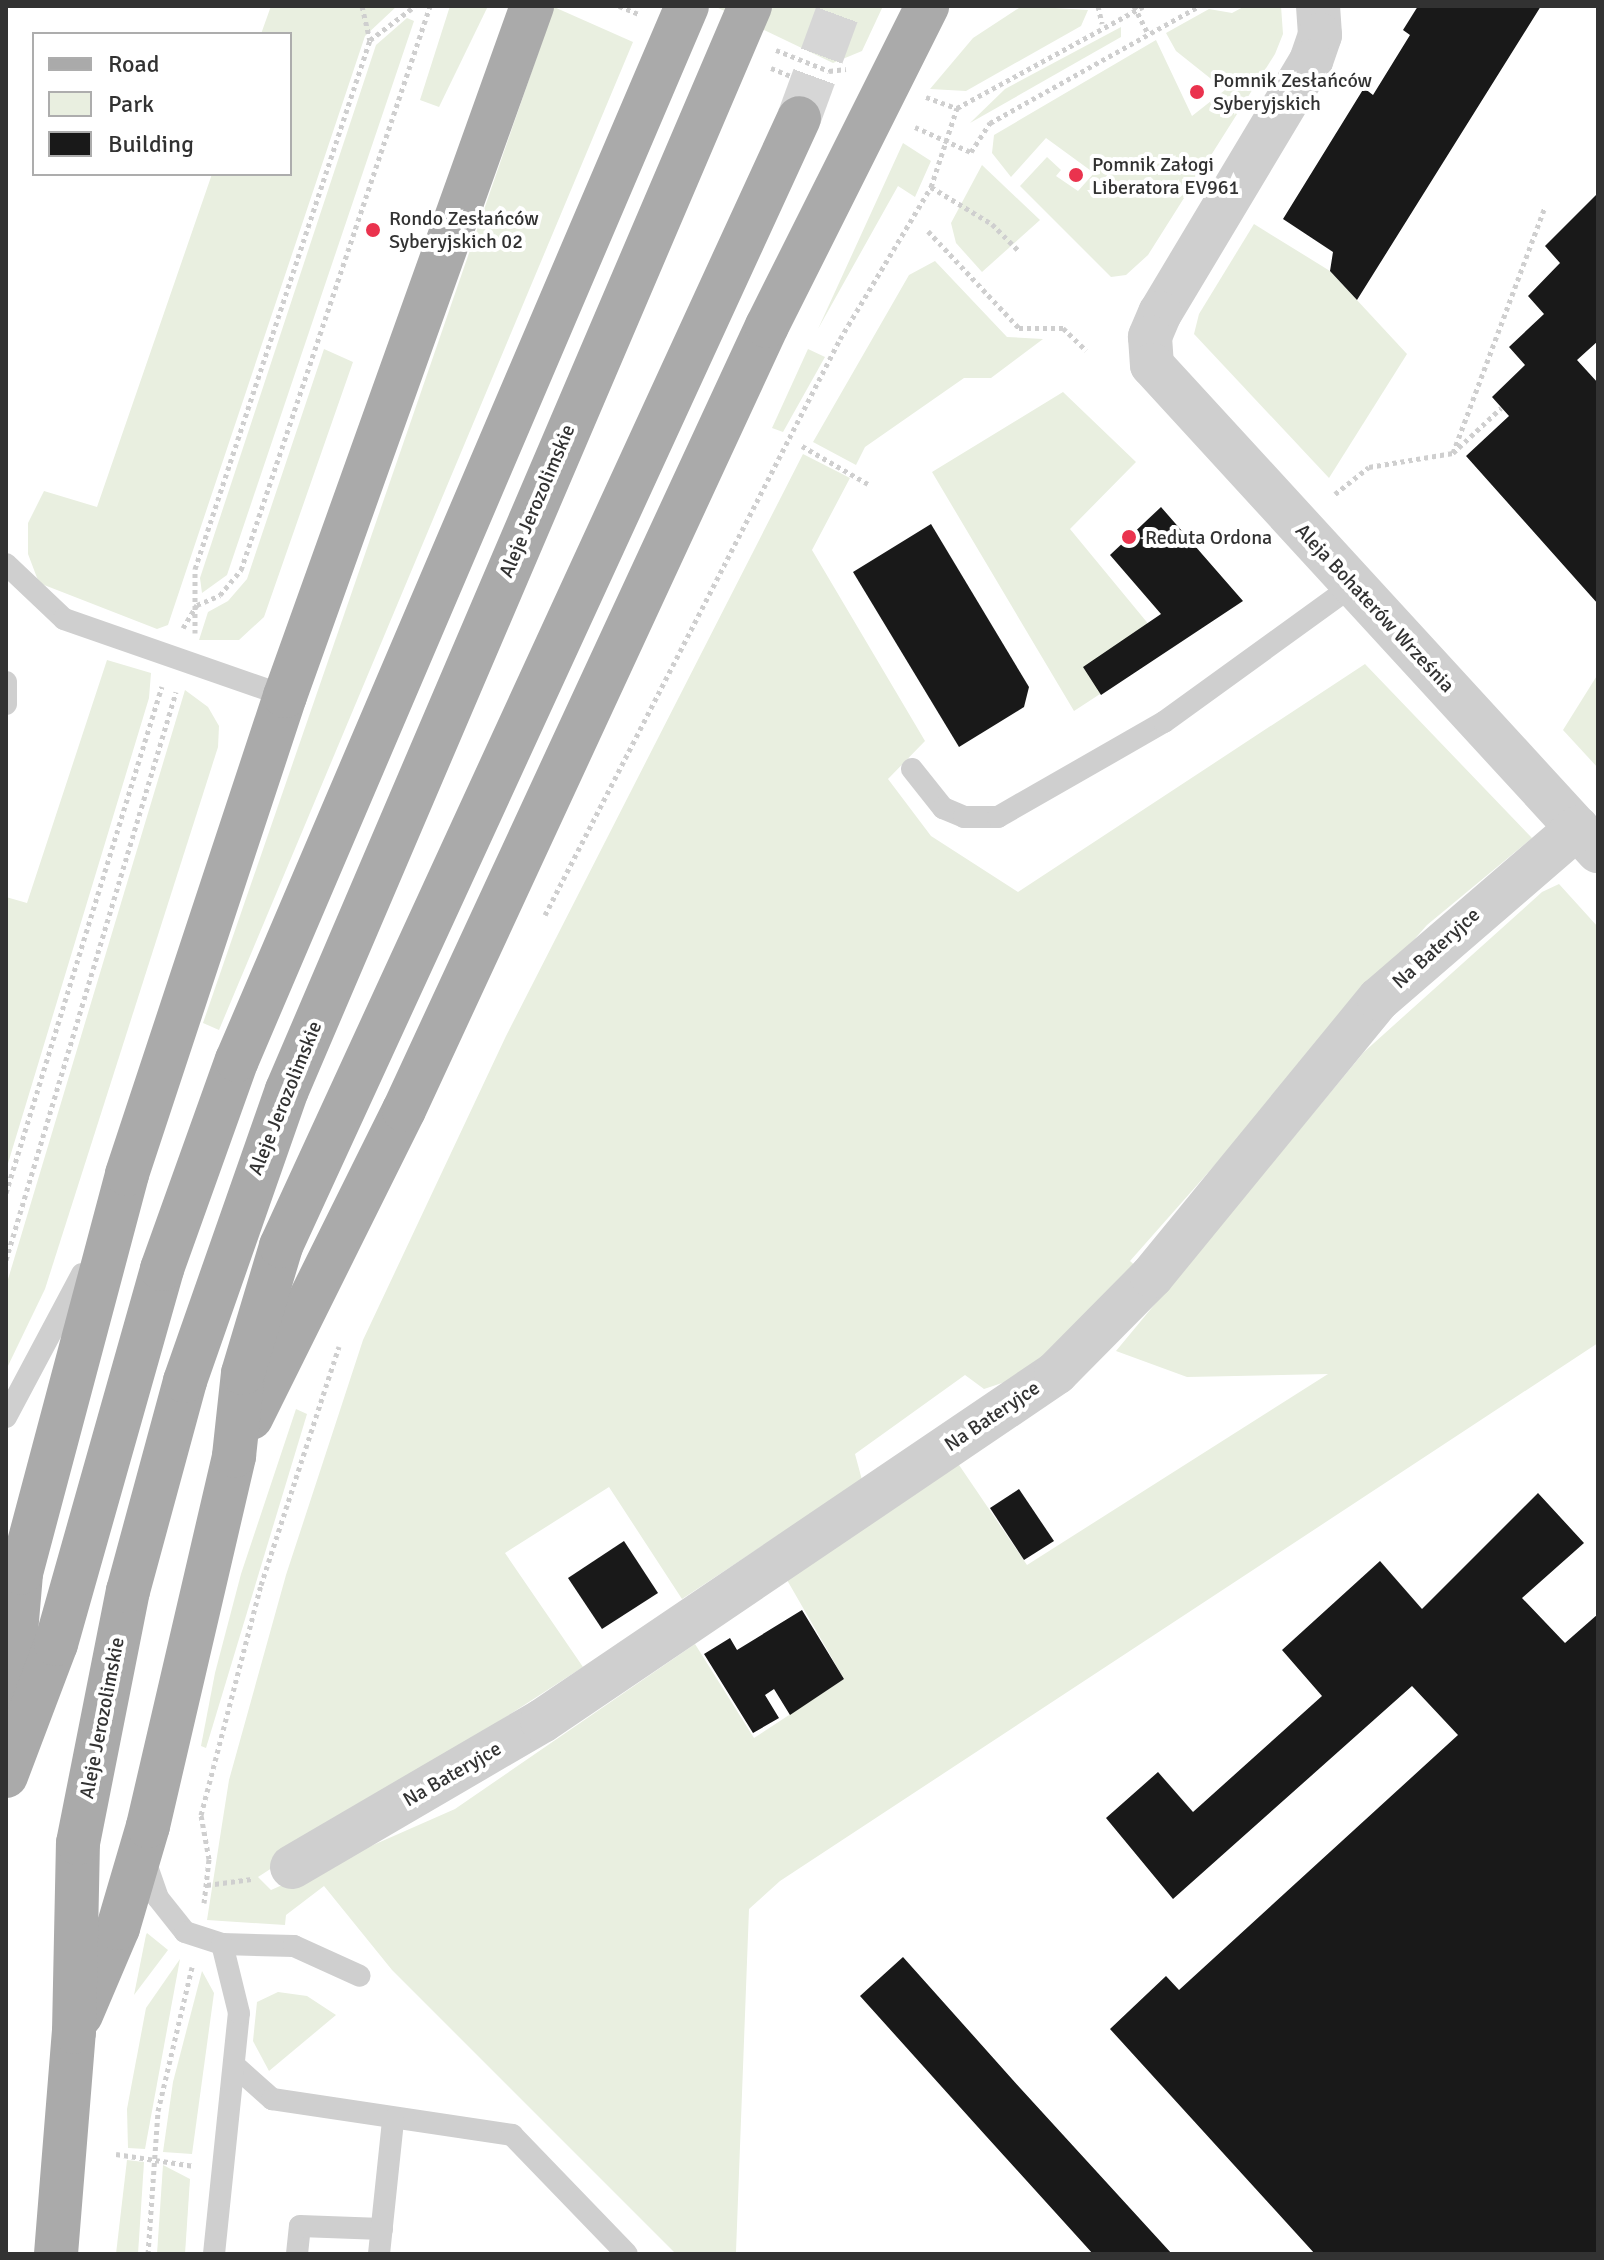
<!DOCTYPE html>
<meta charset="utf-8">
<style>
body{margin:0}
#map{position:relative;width:1604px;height:2260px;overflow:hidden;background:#fff;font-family:Signika,sans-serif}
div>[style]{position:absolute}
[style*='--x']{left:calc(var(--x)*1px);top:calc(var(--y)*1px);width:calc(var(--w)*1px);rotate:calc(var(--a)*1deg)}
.green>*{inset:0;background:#e9efe0}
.building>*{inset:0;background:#191919}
.primary-tunnel>*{height:44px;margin-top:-22px;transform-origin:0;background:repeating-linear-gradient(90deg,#d6d6d6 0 44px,transparent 0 66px)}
.path>*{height:5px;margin-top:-2.5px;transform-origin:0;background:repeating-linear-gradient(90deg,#cfcfcf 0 4px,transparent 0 8px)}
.service>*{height:22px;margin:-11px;padding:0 11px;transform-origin:11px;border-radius:11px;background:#cfcfcf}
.minor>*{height:44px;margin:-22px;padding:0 22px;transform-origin:22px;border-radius:22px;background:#cfcfcf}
.primary>*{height:44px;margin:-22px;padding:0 22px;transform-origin:22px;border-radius:22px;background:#aaa}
.dots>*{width:22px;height:22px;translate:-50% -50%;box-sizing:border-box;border:4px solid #fff;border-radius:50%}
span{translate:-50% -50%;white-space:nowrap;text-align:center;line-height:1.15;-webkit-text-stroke:8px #fff;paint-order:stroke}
.poi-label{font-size:20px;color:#323232}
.left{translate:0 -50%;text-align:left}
.street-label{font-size:20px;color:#323232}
.frame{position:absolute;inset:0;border:8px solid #323232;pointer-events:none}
.legend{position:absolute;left:32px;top:32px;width:260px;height:144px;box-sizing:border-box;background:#fff;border:2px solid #adadad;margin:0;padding:10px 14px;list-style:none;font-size:24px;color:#323232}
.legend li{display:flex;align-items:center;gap:16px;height:40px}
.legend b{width:40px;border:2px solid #adadad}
</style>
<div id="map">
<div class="green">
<div style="clip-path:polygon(271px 6px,397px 6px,365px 36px,168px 625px,157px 629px,39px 583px,28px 554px,28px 523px,44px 491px,97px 507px,212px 174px,290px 174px,290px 34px,261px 34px)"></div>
<div style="clip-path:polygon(450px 6px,488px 6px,439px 107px,420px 100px)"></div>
<div style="clip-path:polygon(714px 6px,883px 6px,862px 51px,833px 63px)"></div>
<div style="clip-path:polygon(1022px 6px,1088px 10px,1081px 26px,966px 91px,930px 89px,973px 38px)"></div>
<div style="clip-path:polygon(1245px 6px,1281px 6px,1283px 34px,1275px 54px,1148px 255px,1126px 275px,1111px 277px,1020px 186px,1047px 157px,1061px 170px,1056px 176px,1078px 191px,1094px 173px,1046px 138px,1011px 177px,992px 153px,994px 135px,1156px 40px,1192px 116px,1225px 90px,1176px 51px,1166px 33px,1209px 9px,1232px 13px)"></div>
<div style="clip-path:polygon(554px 7px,633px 42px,219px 1030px,203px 1023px)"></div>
<div style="clip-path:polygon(407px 18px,414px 21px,227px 575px,202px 593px,200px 578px,376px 45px)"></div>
<div style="clip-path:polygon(1121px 27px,1121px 37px,970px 123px,1005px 89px)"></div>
<div style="clip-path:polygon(903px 143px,931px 161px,915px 197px,898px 186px,818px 329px)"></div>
<div style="clip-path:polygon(982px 165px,1040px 220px,982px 272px,956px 243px,951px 223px)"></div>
<div style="clip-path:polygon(1254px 224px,1330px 271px,1407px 354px,1329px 478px,1194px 334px,1199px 314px)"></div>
<div style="clip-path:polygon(935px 261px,1007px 337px,1043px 339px,991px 378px,964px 378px,865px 447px,856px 465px,813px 442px,909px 275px)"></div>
<div style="clip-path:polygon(324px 349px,353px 362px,264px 617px,239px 640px,199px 640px,208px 612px,228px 601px,247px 579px)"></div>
<div style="clip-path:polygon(808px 349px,825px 357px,783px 432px,772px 428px)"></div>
<div style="clip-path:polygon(1063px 392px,1136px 462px,1070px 529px,1169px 649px,1074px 711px,932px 472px)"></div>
<div style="clip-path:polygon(803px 454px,850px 478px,812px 550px,925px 741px,888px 779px,931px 836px,1018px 892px,1365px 664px,1532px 838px,1427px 925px,1130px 1261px,1138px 1268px,1080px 1334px,1005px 1382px,984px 1389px,965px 1375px,855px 1454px,862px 1480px,682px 1599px,609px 1487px,505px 1553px,583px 1667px,258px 1877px,271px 1890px,455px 1809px,695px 1644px,754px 1738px,844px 1679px,787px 1580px,957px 1462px,1027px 1565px,1328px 1374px,1187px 1377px,1116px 1351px,1364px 1052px,1542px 892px,1559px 884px,1598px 927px,1598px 1343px,780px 1881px,749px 1909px,736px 2252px,676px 2254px,392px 1970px,324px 1886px,286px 1915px,285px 1925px,207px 1920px,229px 1780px,286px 1575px,363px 1340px,506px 1036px)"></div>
<div style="clip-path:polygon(107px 660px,151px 673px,149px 698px,6px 1170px,6px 897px,27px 903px)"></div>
<div style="clip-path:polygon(1598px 674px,1598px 768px,1563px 730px)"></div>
<div style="clip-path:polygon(185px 690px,208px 707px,219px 726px,218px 747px,45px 1289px,6px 1370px,6px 1286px)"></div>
<div style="clip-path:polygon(296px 1409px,307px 1414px,206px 1748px,201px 1746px,215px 1673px,241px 1574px)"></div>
<div style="clip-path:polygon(147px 1933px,168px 1950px,134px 1995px,146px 1935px)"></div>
<div style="clip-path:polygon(180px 1959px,145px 2149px,128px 2148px,127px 2109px,146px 2008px)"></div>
<div style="clip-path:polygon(202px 1971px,214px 1993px,192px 2154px,163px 2152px,173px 2082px)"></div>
<div style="clip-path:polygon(278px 1992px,307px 1996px,336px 2015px,269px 2071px,253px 2041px,257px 2002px)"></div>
<div style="clip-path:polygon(127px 2160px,144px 2162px,138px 2254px,116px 2254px)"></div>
<div style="clip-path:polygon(163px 2165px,190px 2179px,185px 2254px,157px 2254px)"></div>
</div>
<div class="building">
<div style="clip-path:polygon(1418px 6px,1541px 6px,1357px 300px,1330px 271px,1333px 252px,1283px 219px,1364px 88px,1373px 95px,1410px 35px,1403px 30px)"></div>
<div style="clip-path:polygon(1598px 193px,1598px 341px,1577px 360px,1598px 383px,1598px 604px,1466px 456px,1509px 416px,1492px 397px,1525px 365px,1509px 347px,1544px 314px,1528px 296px,1560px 263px,1545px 246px)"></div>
<div style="clip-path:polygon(1161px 507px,1243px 601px,1101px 695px,1083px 667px,1161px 614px,1110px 555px)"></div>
<div style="clip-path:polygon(931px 524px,1029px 687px,1024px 707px,959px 747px,853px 572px)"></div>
<div style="clip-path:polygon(1019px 1489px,1054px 1541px,1024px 1560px,990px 1508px)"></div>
<div style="clip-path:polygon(1538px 1493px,1584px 1543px,1522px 1598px,1565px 1643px,1598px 1614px,1598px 2254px,1315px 2254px,1110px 2029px,1166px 1976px,1179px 1990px,1458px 1735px,1412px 1686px,1173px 1899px,1106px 1818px,1158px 1772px,1193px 1812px,1322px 1696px,1282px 1650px,1380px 1561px,1422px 1609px)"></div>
<div style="clip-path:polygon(624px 1541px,658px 1593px,602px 1629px,568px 1578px)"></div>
<div style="clip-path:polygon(802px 1610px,844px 1679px,790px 1715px,774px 1689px,765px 1695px,779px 1718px,753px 1733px,704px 1654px,730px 1638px,737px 1650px)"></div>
<div style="clip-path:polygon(903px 1957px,1021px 2089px,1172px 2254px,1093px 2254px,986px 2136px,860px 1996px)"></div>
</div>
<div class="primary-tunnel">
<div style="--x:799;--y:118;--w:119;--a:-69.9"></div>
</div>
<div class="path">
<div style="--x:362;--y:6;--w:35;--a:77"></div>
<div style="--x:619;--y:6;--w:22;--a:22"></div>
<div style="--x:1098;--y:6;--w:18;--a:77"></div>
<div style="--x:1134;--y:6;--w:31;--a:63"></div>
<div style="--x:776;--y:50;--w:57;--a:21.6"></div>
<div style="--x:829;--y:71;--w:17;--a:-7"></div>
<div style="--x:771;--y:68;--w:22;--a:22"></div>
<div style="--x:926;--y:97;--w:33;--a:20"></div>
<div style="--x:957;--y:108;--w:213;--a:-28.6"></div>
<div style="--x:915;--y:127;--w:61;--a:24.1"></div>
<div style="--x:971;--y:152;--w:35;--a:-57"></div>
<div style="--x:990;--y:123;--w:240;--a:-29.2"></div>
<div style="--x:931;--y:187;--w:71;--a:31.2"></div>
<div style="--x:992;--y:224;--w:38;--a:45"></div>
<div style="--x:928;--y:231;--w:133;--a:46.8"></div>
<div style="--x:1019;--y:328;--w:44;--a:0"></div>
<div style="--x:1063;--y:328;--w:32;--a:44"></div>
<div style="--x:802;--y:446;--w:76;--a:29.9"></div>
<div style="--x:1453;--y:453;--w:263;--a:-69.5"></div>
<div style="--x:1335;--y:494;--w:43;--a:-38.5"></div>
<div style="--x:1369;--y:467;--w:85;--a:-9.5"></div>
<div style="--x:1453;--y:453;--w:66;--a:-43.2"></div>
<div style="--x:183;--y:628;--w:27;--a:-59"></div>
<div style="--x:197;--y:605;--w:25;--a:-23"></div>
<div style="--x:220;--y:595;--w:33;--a:-50"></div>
<div style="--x:241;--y:570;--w:595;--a:-71.47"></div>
<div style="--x:195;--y:633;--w:64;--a:-90"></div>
<div style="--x:195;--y:569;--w:557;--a:-71.7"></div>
<div style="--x:370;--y:40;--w:56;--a:-37.1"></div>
<div style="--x:545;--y:915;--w:647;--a:-62.88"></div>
<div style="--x:840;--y:339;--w:177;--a:-59.1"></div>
<div style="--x:931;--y:187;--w:83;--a:-71.8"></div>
<div style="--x:6;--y:1193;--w:530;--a:-72.9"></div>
<div style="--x:6;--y:1260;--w:593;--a:-73.34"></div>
<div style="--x:207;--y:1885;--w:45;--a:-7.6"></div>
<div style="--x:204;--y:1903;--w:44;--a:-83.5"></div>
<div style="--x:209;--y:1859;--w:45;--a:-100.3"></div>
<div style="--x:201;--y:1815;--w:238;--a:-75.4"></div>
<div style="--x:261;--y:1585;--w:251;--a:-71.9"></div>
<div style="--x:116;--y:2154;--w:79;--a:8.7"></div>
<div style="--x:148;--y:2254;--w:143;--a:-86"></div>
<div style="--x:158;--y:2111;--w:148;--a:-76.7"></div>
</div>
<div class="service">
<div style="--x:6;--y:564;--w:80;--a:43.5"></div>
<div style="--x:64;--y:619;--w:234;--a:19.2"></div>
<div style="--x:6;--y:682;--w:22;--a:90"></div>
<div style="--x:912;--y:769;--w:50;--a:51.5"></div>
<div style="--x:943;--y:808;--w:23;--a:23"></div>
<div style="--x:964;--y:817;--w:34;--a:0"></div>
<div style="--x:998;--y:817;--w:191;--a:-29.8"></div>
<div style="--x:1164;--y:722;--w:233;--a:-35.9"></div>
<div style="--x:6;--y:1417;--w:162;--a:-62"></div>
<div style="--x:144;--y:1858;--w:42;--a:70.7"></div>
<div style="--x:158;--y:1898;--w:43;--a:51.5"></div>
<div style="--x:185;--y:1932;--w:39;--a:18"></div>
<div style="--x:222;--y:1944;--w:72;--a:1.6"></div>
<div style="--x:294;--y:1946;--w:72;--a:24.4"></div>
<div style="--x:235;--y:2066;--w:50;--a:41.7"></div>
<div style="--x:272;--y:2099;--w:243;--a:8.5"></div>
<div style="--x:512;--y:2135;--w:165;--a:46"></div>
<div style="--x:214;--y:2254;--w:242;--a:-84.1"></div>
<div style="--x:239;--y:2013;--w:71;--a:-103.8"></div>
<div style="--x:297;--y:2254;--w:28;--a:-84"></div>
<div style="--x:300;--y:2226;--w:82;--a:2.1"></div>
<div style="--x:379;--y:2254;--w:135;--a:-84"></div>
</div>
<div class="minor">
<div style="--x:1318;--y:6;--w:29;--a:86"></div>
<div style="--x:1320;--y:35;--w:28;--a:109"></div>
<div style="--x:1311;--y:61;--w:294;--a:120.9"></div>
<div style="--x:1160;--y:313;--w:26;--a:113"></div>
<div style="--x:1150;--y:337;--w:28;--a:86"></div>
<div style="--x:1152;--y:365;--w:660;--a:47.46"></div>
<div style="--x:292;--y:1867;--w:290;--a:-30.3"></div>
<div style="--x:542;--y:1721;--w:621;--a:-34.1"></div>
<div style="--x:1056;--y:1373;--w:136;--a:-45.3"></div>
<div style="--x:1152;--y:1276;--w:358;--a:-50.7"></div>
<div style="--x:1379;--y:999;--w:262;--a:-40.8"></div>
</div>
<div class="primary">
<div style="--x:251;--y:1418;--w:344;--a:-63.6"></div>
<div style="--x:404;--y:1110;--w:864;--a:-65.16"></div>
<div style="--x:767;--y:326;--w:358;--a:-63.4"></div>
<div style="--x:7;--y:1737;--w:165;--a:-85.1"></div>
<div style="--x:21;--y:1573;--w:413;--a:-75.1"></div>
<div style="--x:127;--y:1174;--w:503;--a:-71.71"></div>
<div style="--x:285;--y:696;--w:733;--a:-70.3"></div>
<div style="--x:6;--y:1776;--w:141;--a:-69.3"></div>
<div style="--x:56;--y:1644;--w:390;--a:-74.2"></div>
<div style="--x:162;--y:1269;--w:222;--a:-70.3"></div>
<div style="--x:237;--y:1060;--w:1146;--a:-66.88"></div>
<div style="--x:81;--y:2015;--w:95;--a:-67"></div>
<div style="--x:118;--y:1928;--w:106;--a:-73.6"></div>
<div style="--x:148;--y:1826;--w:380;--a:-76.9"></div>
<div style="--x:234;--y:1456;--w:83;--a:-83.8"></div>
<div style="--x:243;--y:1373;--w:133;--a:-73.3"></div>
<div style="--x:281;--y:1246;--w:1241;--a:-65.33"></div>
<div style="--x:56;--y:2254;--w:223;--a:-85.4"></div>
<div style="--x:74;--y:2032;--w:189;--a:-88.8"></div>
<div style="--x:78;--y:1843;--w:257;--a:-78.8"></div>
<div style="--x:128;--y:1591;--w:218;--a:-74.8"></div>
<div style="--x:185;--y:1381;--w:308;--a:-70.7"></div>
<div style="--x:287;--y:1090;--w:1179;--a:-66.87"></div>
</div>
<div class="dots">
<div style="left:1197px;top:92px;background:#ea334e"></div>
<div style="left:1076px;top:175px;background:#ea334e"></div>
<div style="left:373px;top:230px;background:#ea334e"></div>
<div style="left:1129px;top:537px;background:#ea334e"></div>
</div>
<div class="poi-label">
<span class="left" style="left:1213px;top:92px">Pomnik Zesłańców<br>Syberyjskich</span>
<span class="left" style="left:1092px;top:176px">Pomnik Załogi<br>Liberatora EV961</span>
<span class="left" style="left:389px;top:230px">Rondo Zesłańców<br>Syberyjskich 02</span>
<span class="left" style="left:1145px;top:537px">Reduta Ordona</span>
</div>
<div class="street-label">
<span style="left:537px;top:501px;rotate:-67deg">Aleje Jerozolimskie</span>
<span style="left:1375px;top:608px;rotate:47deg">Aleja Bohaterów Września</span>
<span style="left:1436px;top:948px;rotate:-42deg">Na Bateryjce</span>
<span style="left:285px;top:1098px;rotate:-68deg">Aleje Jerozolimskie</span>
<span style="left:992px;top:1416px;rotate:-34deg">Na Bateryjce</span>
<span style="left:102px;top:1718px;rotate:-79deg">Aleje Jerozolimskie</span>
<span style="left:452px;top:1774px;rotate:-30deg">Na Bateryjce</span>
</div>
<div class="frame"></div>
<ul class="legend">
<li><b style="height:10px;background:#aaa"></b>Road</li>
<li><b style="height:22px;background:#e9efe0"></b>Park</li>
<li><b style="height:22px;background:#191919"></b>Building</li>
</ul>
</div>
